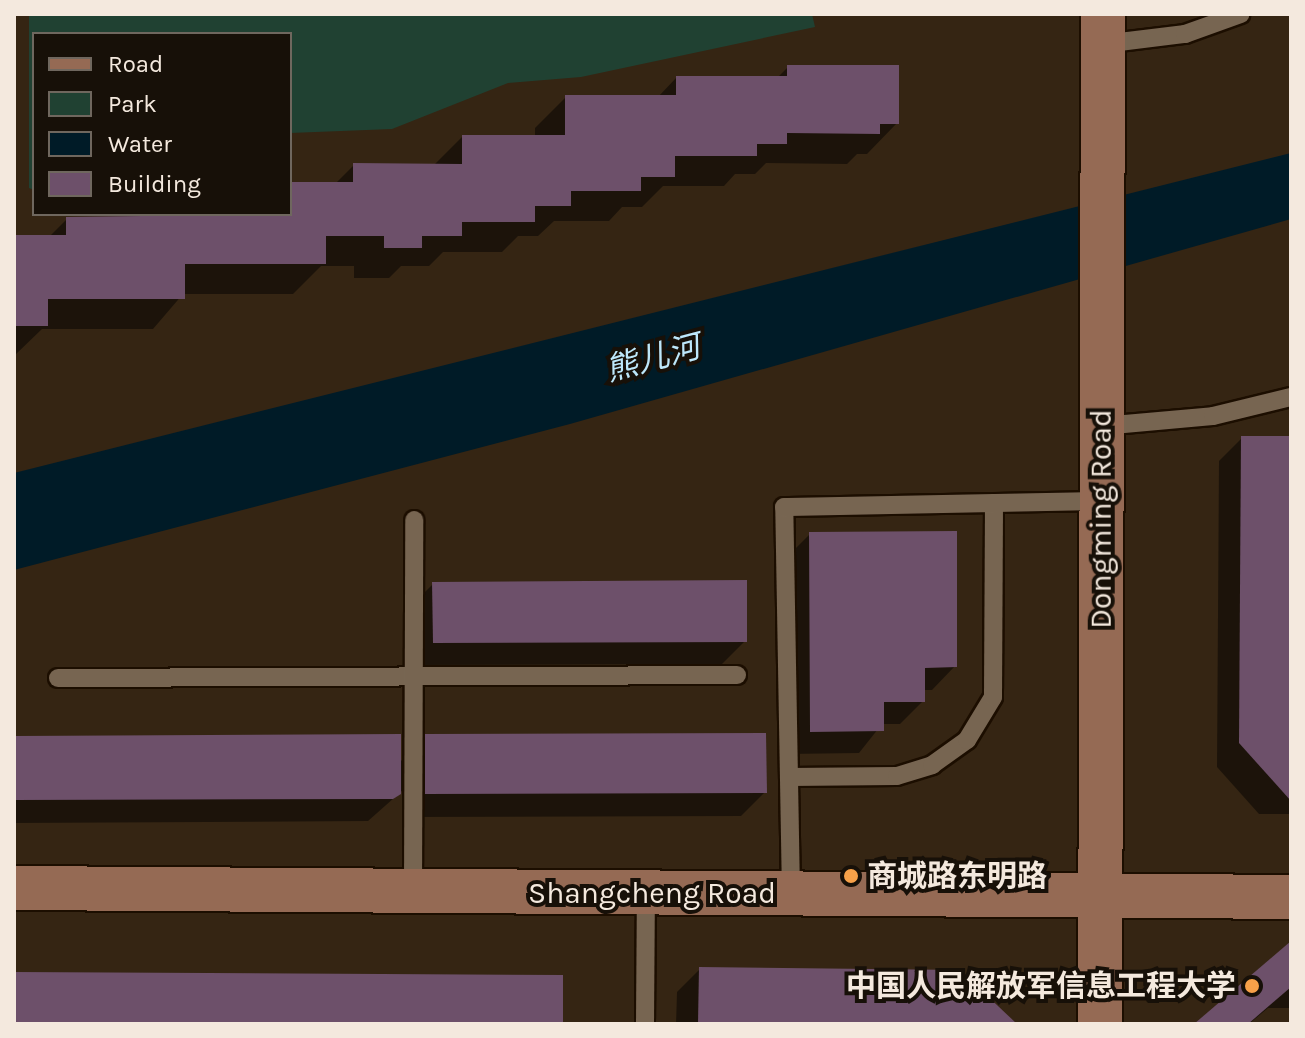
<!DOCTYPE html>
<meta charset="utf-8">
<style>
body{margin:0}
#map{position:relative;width:1305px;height:1038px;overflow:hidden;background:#352513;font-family:Karla,"Noto Sans SC",sans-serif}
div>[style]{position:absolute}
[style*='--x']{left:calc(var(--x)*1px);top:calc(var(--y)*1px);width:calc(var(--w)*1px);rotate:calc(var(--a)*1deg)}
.green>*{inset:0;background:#204132}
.water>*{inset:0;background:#001b27}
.shadow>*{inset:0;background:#0007}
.building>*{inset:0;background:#6d506a}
.roads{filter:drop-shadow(2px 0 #1c0e00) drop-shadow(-2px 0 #1c0e00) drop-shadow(0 2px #1c0e00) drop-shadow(0 -2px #1c0e00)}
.lane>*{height:18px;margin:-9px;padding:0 9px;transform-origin:9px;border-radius:9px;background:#776551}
.secondary>*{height:44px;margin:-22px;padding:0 22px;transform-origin:22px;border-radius:22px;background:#956a54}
.dots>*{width:22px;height:22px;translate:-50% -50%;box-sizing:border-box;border:4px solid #171008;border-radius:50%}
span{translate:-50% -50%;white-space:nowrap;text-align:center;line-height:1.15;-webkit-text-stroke:8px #171008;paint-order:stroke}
.street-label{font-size:30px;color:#f4e9de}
.poi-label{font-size:30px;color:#f4e9de;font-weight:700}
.left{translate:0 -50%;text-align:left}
.right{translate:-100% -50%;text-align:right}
.water-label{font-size:32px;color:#bde7fa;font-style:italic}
.frame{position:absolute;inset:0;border:16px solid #f4e9de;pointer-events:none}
.legend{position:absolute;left:32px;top:32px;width:260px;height:184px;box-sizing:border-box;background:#171008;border:2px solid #6f675e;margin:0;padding:10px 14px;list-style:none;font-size:24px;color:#f4e9de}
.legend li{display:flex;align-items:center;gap:16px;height:40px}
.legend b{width:40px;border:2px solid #6f675e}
</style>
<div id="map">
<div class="green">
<div style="clip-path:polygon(29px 14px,812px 14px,815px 27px,581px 77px,508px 83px,392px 129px,290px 133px,290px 34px,34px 34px,34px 190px,29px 188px)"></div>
</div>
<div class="water">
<div style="clip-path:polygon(1291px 153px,1291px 219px,570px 424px,14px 570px,14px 473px)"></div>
</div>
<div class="shadow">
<div style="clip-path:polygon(788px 67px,897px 123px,867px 154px,857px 154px,847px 164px,766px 163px,755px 174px,735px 174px,724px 186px,663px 186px,642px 207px,622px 207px,609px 221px,554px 221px,538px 236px,518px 236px,502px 252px,443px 252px,429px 266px,401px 266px,389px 278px,354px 278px,354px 266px,321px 266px,293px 294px,183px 294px,153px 329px,42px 329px,14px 356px,14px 237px,49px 237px,67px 219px,290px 214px,290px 184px,335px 184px,354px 165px,434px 165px,462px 137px,535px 137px,535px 128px,566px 97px,658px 97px,676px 78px,777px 78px)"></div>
<div style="clip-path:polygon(1242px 438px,1291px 438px,1291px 814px,1259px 814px,1217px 767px,1219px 461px)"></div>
<div style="clip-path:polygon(810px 534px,955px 666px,932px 690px,923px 690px,923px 701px,900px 724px,882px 724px,859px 753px,788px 754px,787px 557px)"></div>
<div style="clip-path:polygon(433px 584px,745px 641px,722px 664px,410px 665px,410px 607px)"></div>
<div style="clip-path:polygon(426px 736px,765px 792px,741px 816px,403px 817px,403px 790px,368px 821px,14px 823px,14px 738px,399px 763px)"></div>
<div style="clip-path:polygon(1291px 957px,1291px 1008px,1268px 1008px,1249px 1024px,1197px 1024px)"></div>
<div style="clip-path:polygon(700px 969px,995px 1024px,676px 1024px,677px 992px)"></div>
</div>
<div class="building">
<div style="clip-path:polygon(787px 65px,899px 65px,899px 124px,880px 124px,880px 134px,787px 133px,787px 144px,757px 144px,757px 156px,675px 156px,675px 177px,641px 177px,641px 191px,571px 191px,571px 206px,535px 206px,535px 222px,462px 222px,462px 236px,422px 236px,422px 248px,384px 248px,384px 236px,326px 236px,326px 264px,185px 264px,185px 299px,48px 299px,48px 326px,14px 326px,14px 235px,66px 235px,66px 217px,290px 214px,290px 182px,353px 182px,353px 163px,462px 164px,462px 135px,565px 135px,565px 95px,676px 95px,676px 76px,787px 76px)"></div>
<div style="clip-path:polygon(1241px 436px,1291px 436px,1291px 801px,1239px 743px)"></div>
<div style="clip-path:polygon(957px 531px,957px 667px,925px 668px,925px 702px,884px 702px,884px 731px,810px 732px,809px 532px)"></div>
<div style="clip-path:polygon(747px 580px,747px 642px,433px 643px,432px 582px)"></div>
<div style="clip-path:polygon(766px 733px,767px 793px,425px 794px,425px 734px)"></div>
<div style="clip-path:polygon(401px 734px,401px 794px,393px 799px,14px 800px,14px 736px)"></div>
<div style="clip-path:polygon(1291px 941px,1291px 987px,1248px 1024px,1194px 1024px)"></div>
<div style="clip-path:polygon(699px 967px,960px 970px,1017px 1024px,698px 1024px)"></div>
<div style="clip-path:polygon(14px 972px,563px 975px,563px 1024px,14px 1024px)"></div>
</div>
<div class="roads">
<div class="lane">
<div style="--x:1103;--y:44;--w:83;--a:-7"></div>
<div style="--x:1185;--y:34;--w:59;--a:-19.7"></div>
<div style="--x:1102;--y:426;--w:111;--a:-5.1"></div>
<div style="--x:1213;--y:416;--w:80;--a:-13.7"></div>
<div style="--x:58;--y:678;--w:679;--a:-0.25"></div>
<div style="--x:789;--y:777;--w:108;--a:-0.5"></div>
<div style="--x:897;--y:776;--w:37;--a:-17"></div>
<div style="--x:932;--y:765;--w:43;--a:-35.5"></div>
<div style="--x:967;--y:740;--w:50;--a:-58.8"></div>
<div style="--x:993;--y:697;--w:194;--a:-89.7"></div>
<div style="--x:413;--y:891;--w:371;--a:-89.8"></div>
<div style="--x:791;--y:894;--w:387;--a:-91"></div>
<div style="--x:784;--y:507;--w:318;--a:-1.1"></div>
<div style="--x:645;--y:1024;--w:131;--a:-89.6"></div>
</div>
<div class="secondary">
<div style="--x:14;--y:888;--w:1277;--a:0.4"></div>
<div style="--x:1100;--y:1024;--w:1010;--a:-89.83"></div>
</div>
</div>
<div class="dots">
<div style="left:851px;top:876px;background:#f7a149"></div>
<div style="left:1252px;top:986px;background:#f7a149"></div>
</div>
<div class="street-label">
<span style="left:1101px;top:519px;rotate:-90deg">Dongming Road</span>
<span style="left:652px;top:893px">Shangcheng Road</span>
</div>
<div class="poi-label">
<span class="left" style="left:867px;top:876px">商城路东明路</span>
<span class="right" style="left:1236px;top:986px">中国人民解放军信息工程大学</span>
</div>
<div class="water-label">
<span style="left:653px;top:359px;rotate:-15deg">熊儿河</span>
</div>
<div class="frame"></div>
<ul class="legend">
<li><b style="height:10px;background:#956a54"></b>Road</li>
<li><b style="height:22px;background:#204132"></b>Park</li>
<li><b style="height:22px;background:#001b27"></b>Water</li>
<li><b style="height:22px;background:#6d506a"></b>Building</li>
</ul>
</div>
